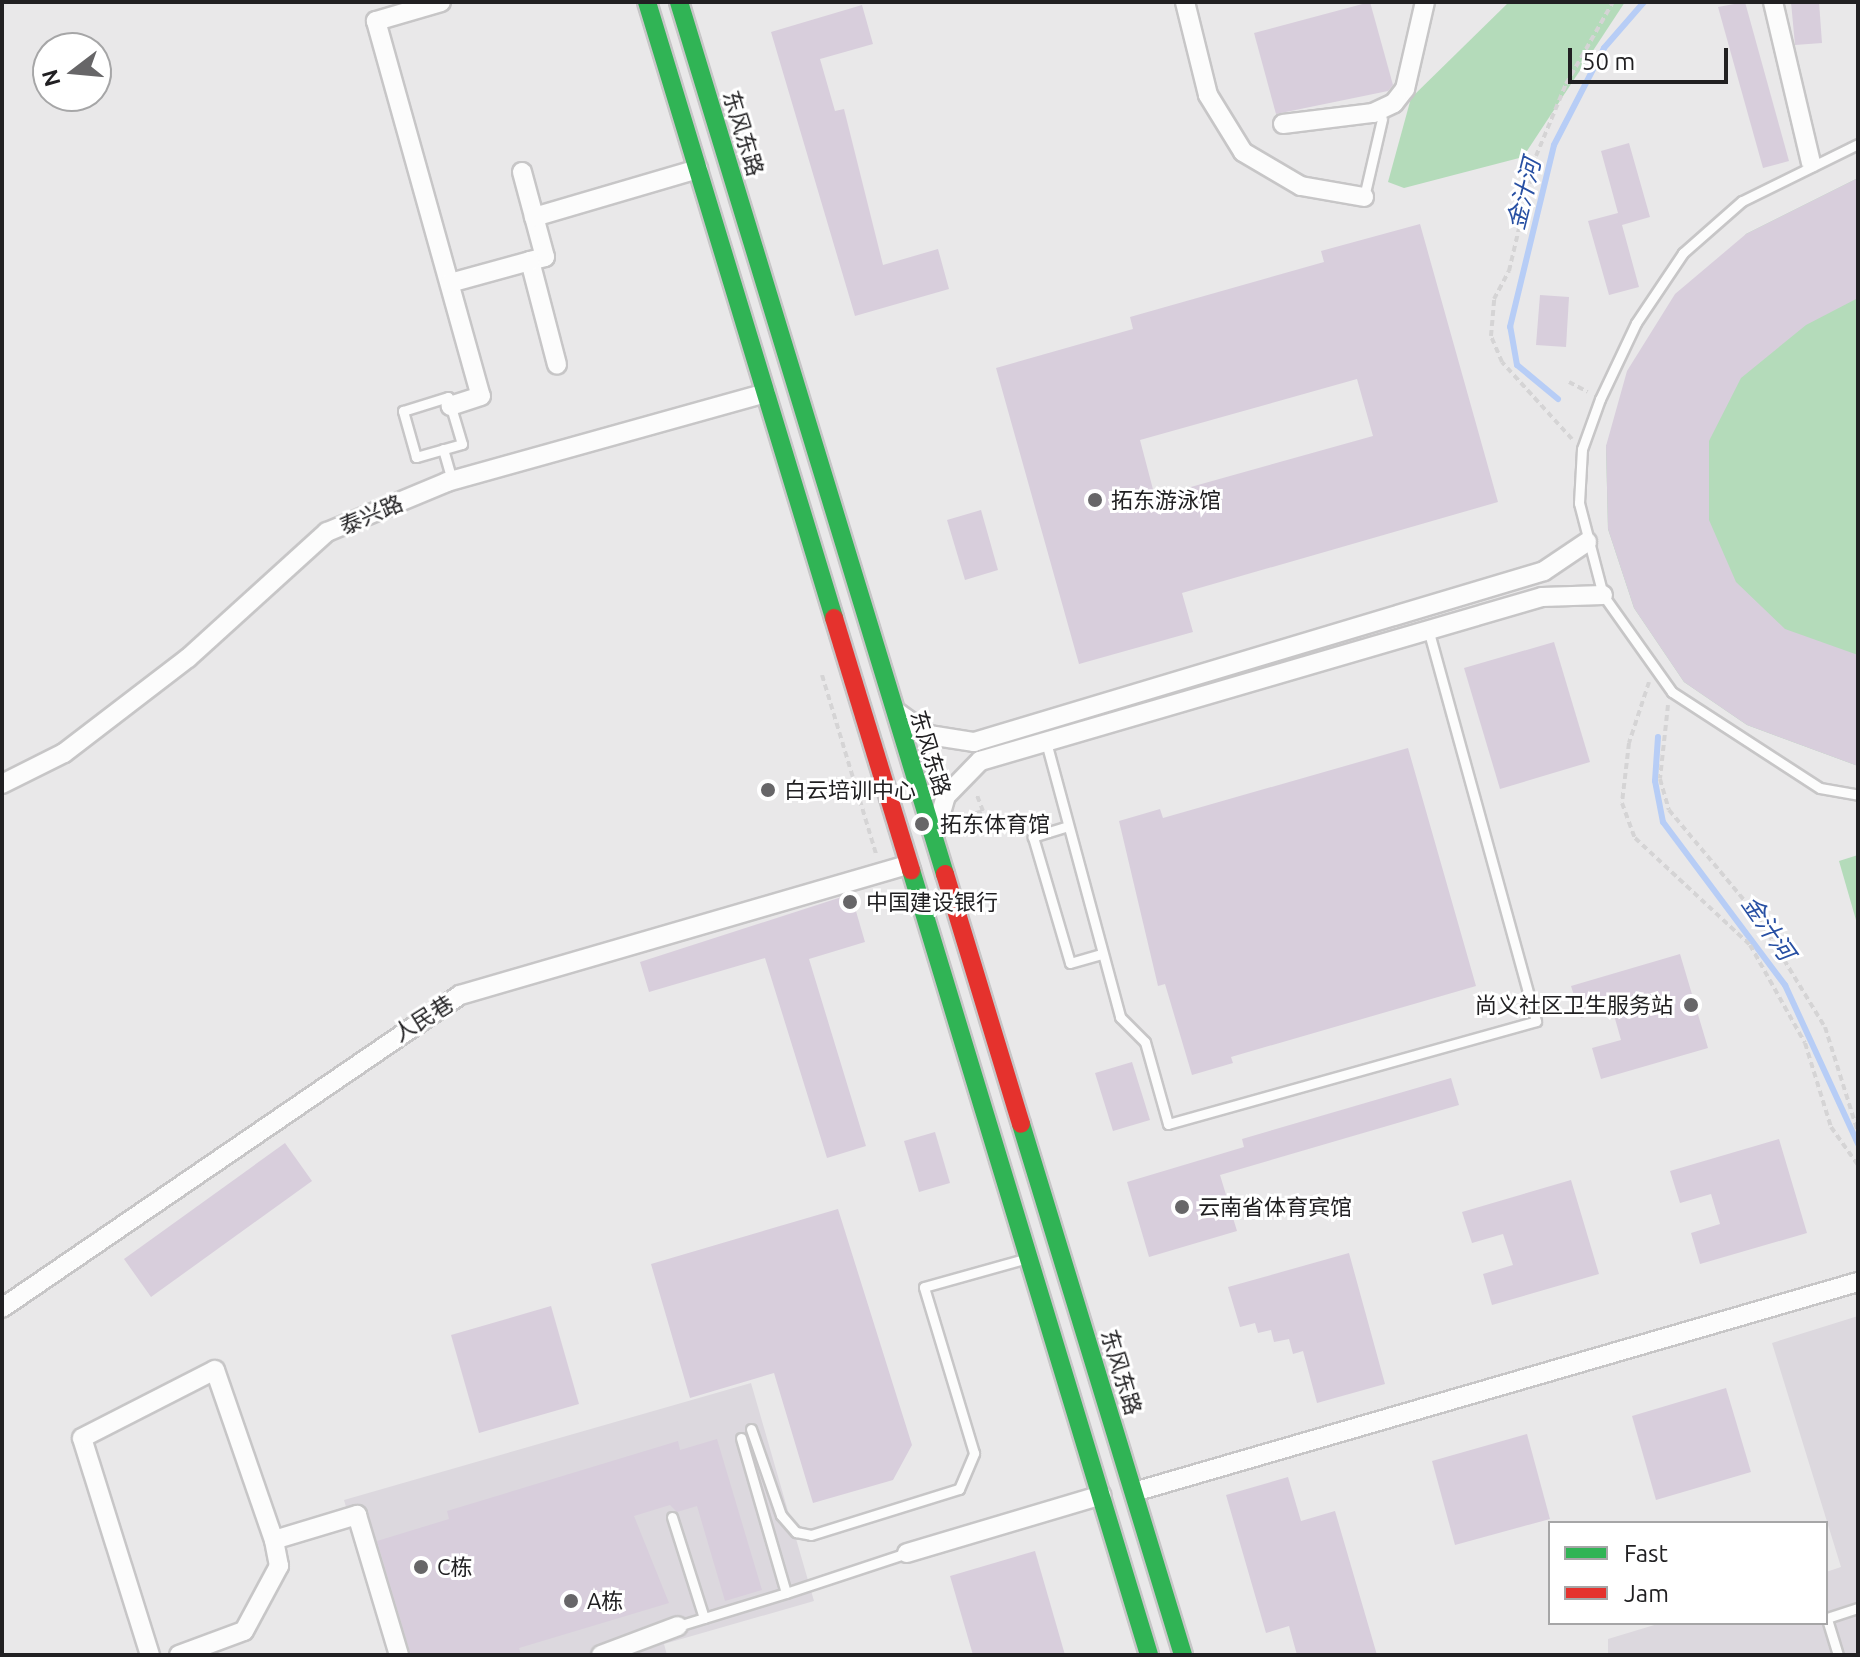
<!DOCTYPE html>
<meta charset="utf-8">
<style>
body{margin:0}
#map{position:relative;width:1860px;height:1657px;overflow:hidden;background:#e9e8e9;font-family:Ubuntu,"Noto Sans SC",sans-serif}
div>[style]{position:absolute}
[style*='--x']{left:calc(var(--x)*1px);top:calc(var(--y)*1px);width:calc(var(--w)*1px);rotate:calc(var(--a)*1deg)}
.built>*{inset:0;background:#dcd8de}
.green>*{inset:0;background:#b4dbba}
.stream>*{height:6px;margin:-3px;padding:0 3px;transform-origin:3px;border-radius:3px;background:#b7cdf6}
.building>*{inset:0;background:#d8cedc}
.path>*{height:4px;margin-top:-2px;transform-origin:0;background:repeating-linear-gradient(90deg,#d5d4d5 0 6px,transparent 0 10px)}
.roads{filter:drop-shadow(2px 0 #c7c6c7) drop-shadow(-2px 0 #c7c6c7) drop-shadow(0 2px #c7c6c7) drop-shadow(0 -2px #c7c6c7)}
.lane>*{height:9px;margin:-4.5px;padding:0 4.5px;transform-origin:4.5px;border-radius:4.5px;background:#fcfcfc}
.street>*{height:18px;margin:-9px;padding:0 9px;transform-origin:9px;border-radius:9px;background:#fcfcfc}
.fast>*{height:18px;margin:-9px;padding:0 9px;transform-origin:9px;border-radius:9px;background:#30b455}
.jam>*{height:18px;margin:-9px;padding:0 9px;transform-origin:9px;border-radius:9px;background:#e5322d}
.dots>*{width:22px;height:22px;translate:-50% -50%;box-sizing:border-box;border:4px solid #fff;border-radius:50%}
span{translate:-50% -50%;white-space:nowrap;text-align:center;line-height:1.15;-webkit-text-stroke:6px #fff;paint-order:stroke}
.street-label{font-size:22px;color:#212022}
.poi-label{font-size:22px;color:#212022}
.left{translate:0 -50%;text-align:left}
.right{translate:-100% -50%;text-align:right}
.water-label{font-size:24px;color:#274fa3;font-style:italic}
.frame{position:absolute;inset:0;border:4px solid #212022;pointer-events:none}
.legend{position:absolute;left:1548px;top:1521px;width:280px;height:104px;box-sizing:border-box;background:#fff;border:2px solid #a6a6a7;margin:0;padding:10px 14px;list-style:none;font-size:24px;color:#212022}
.legend li{display:flex;align-items:center;gap:16px;height:40px}
.legend b{width:40px;border:2px solid #a6a6a7}
.north{position:absolute;left:32px;top:32px;width:80px;height:80px;box-sizing:border-box;background:#fff;border:2px solid #a6a6a7;border-radius:50%;rotate:254deg;font-size:22px;font-weight:700;line-height:32px;text-align:center;color:#212022}
.north::after{content:'';display:block;margin:auto;width:28px;height:36px;background:#676668;clip-path:polygon(50% 0,100% 100%,50% 72%,0 100%)}
.scale{position:absolute;left:1568px;top:48px;width:160px;height:36px;box-sizing:border-box;border:4px solid #212022;border-top:0;padding-left:10px;font-size:24px;line-height:28px;white-space:nowrap;color:#212022;-webkit-text-stroke:6px #fff;paint-order:stroke}
</style>
<div id="map">
<div class="built">
<div style="clip-path:polygon(1858px 1316px,1858px 1655px,1608px 1655px,1608px 1639px,1661px 1623px,1826px 1623px,1826px 1572px,1841px 1567px,1772px 1343px)"></div>
<div style="clip-path:polygon(751px 1383px,814px 1601px,664px 1644px,667px 1655px,389px 1655px,344px 1500px)"></div>
</div>
<div class="green">
<div style="clip-path:polygon(1509px 2px,1625px 2px,1523px 157px,1404px 188px,1388px 182px,1411px 98px)"></div>
<div style="clip-path:polygon(1858px 178px,1858px 766px,1747px 725px,1684px 682px,1634px 608px,1608px 529px,1606px 446px,1746px 234px)"></div>
<div style="clip-path:polygon(1858px 855px,1858px 927px,1839px 861px)"></div>
</div>
<div class="stream">
<div style="--x:1558;--y:399;--w:53;--a:-140.3"></div>
<div style="--x:1517;--y:365;--w:39;--a:-100"></div>
<div style="--x:1510;--y:327;--w:187;--a:-76.4"></div>
<div style="--x:1554;--y:145;--w:109;--a:-62.7"></div>
<div style="--x:1604;--y:48;--w:61;--a:-49"></div>
<div style="--x:1658;--y:737;--w:44;--a:93.9"></div>
<div style="--x:1655;--y:781;--w:42;--a:79"></div>
<div style="--x:1663;--y:822;--w:204;--a:53.2"></div>
<div style="--x:1785;--y:985;--w:175;--a:65.3"></div>
</div>
<div class="building">
<div style="clip-path:polygon(1370px 2px,1393px 85px,1388px 91px,1276px 114px,1254px 33px)"></div>
<div style="clip-path:polygon(1745px 2px,1789px 161px,1763px 168px,1718px 7px)"></div>
<div style="clip-path:polygon(1791px 2px,1819px 2px,1822px 43px,1795px 45px)"></div>
<div style="clip-path:polygon(862px 5px,873px 44px,820px 59px,835px 111px,844px 109px,883px 265px,938px 249px,949px 289px,855px 316px,771px 32px)"></div>
<div style="clip-path:polygon(1629px 143px,1650px 217px,1622px 225px,1639px 287px,1609px 295px,1588px 221px,1618px 213px,1601px 151px)"></div>
<div style="clip-path:polygon(1858px 178px,1858px 298px,1806px 325px,1741px 378px,1709px 441px,1709px 520px,1736px 582px,1785px 629px,1858px 655px,1858px 766px,1747px 725px,1684px 682px,1634px 608px,1608px 529px,1606px 446px,1627px 371px,1675px 294px,1746px 234px)"></div>
<div style="clip-path:polygon(evenodd,1420px 224px,1498px 502px,1182px 593px,1193px 632px,1079px 664px,996px 368px,1133px 329px,1130px 317px,1324px 262px,1321px 251px,1420px 224px,1357px 379px,1373px 436px,1155px 497px,1140px 440px,1357px 379px)"></div>
<div style="clip-path:polygon(1540px 295px,1569px 297px,1566px 347px,1536px 345px)"></div>
<div style="clip-path:polygon(981px 510px,998px 570px,965px 580px,947px 520px)"></div>
<div style="clip-path:polygon(1554px 642px,1590px 762px,1500px 789px,1464px 668px)"></div>
<div style="clip-path:polygon(1408px 748px,1476px 986px,1231px 1057px,1233px 1063px,1192px 1075px,1165px 984px,1158px 986px,1119px 821px,1160px 809px,1163px 818px)"></div>
<div style="clip-path:polygon(851px 894px,865px 942px,809px 959px,866px 1146px,827px 1158px,765px 958px,649px 992px,640px 962px)"></div>
<div style="clip-path:polygon(1680px 954px,1708px 1048px,1601px 1079px,1592px 1048px,1621px 1040px,1612px 1008px,1581px 1018px,1571px 986px)"></div>
<div style="clip-path:polygon(1132px 1062px,1150px 1120px,1113px 1131px,1095px 1073px)"></div>
<div style="clip-path:polygon(1451px 1078px,1459px 1105px,1220px 1175px,1237px 1231px,1149px 1257px,1127px 1182px,1244px 1147px,1242px 1139px)"></div>
<div style="clip-path:polygon(935px 1132px,950px 1183px,919px 1192px,904px 1141px)"></div>
<div style="clip-path:polygon(1779px 1139px,1807px 1233px,1700px 1264px,1691px 1233px,1720px 1224px,1711px 1194px,1680px 1203px,1670px 1171px)"></div>
<div style="clip-path:polygon(285px 1143px,312px 1181px,151px 1297px,124px 1259px)"></div>
<div style="clip-path:polygon(1571px 1180px,1599px 1274px,1492px 1305px,1483px 1274px,1513px 1265px,1503px 1234px,1472px 1243px,1462px 1212px)"></div>
<div style="clip-path:polygon(838px 1209px,912px 1445px,893px 1480px,813px 1503px,774px 1373px,690px 1398px,651px 1264px)"></div>
<div style="clip-path:polygon(1349px 1253px,1385px 1384px,1317px 1403px,1303px 1351px,1293px 1354px,1289px 1339px,1274px 1342px,1271px 1330px,1258px 1333px,1255px 1323px,1240px 1327px,1228px 1287px)"></div>
<div style="clip-path:polygon(551px 1306px,579px 1404px,479px 1433px,451px 1335px)"></div>
<div style="clip-path:polygon(1726px 1388px,1751px 1472px,1656px 1500px,1632px 1416px)"></div>
<div style="clip-path:polygon(1527px 1434px,1550px 1519px,1455px 1545px,1432px 1461px)"></div>
<div style="clip-path:polygon(717px 1439px,762px 1590px,725px 1601px,697px 1506px,677px 1512px,670px 1505px,634px 1516px,669px 1603px,519px 1648px,521px 1655px,411px 1655px,377px 1541px,449px 1519px,447px 1511px,678px 1441px,680px 1450px)"></div>
<div style="clip-path:polygon(1288px 1477px,1301px 1521px,1335px 1511px,1377px 1655px,1297px 1655px,1289px 1626px,1266px 1633px,1226px 1495px)"></div>
<div style="clip-path:polygon(1035px 1551px,1065px 1655px,973px 1655px,950px 1576px)"></div>
</div>
<div class="path">
<div style="--x:1569;--y:382;--w:21;--a:28"></div>
<div style="--x:1572;--y:439;--w:104;--a:-132.3"></div>
<div style="--x:1502;--y:362;--w:28;--a:-113"></div>
<div style="--x:1491;--y:336;--w:37;--a:-85"></div>
<div style="--x:1494;--y:299;--w:32;--a:-62"></div>
<div style="--x:1509;--y:271;--w:118;--a:-76.8"></div>
<div style="--x:1536;--y:156;--w:78;--a:-67.4"></div>
<div style="--x:1566;--y:84;--w:95;--a:-60.2"></div>
<div style="--x:822;--y:675;--w:187;--a:73.2"></div>
<div style="--x:1649;--y:682;--w:64;--a:108.2"></div>
<div style="--x:1629;--y:743;--w:60;--a:96.7"></div>
<div style="--x:1622;--y:803;--w:37;--a:70"></div>
<div style="--x:1635;--y:838;--w:157;--a:42.9"></div>
<div style="--x:1750;--y:945;--w:112;--a:60.7"></div>
<div style="--x:1805;--y:1043;--w:88;--a:72.8"></div>
<div style="--x:1831;--y:1127;--w:47;--a:54.6"></div>
<div style="--x:1668;--y:705;--w:74;--a:96.2"></div>
<div style="--x:1660;--y:779;--w:32;--a:74"></div>
<div style="--x:1669;--y:810;--w:139;--a:50.2"></div>
<div style="--x:1758;--y:917;--w:129;--a:58.7"></div>
<div style="--x:1825;--y:1027;--w:110;--a:72.6"></div>
<div style="--x:966;--y:816;--w:18;--a:-16"></div>
<div style="--x:983;--y:811;--w:17;--a:-111"></div>
</div>
<div class="roads">
<div class="lane">
<div style="--x:1858;--y:144;--w:129;--a:153.8"></div>
<div style="--x:1742;--y:201;--w:79;--a:138.6"></div>
<div style="--x:1683;--y:253;--w:84;--a:123.9"></div>
<div style="--x:1636;--y:323;--w:84;--a:115.3"></div>
<div style="--x:1600;--y:399;--w:53;--a:109.8"></div>
<div style="--x:1582;--y:449;--w:54;--a:93.2"></div>
<div style="--x:1579;--y:503;--w:95;--a:75.4"></div>
<div style="--x:1603;--y:595;--w:119;--a:54.6"></div>
<div style="--x:1672;--y:692;--w:176;--a:33"></div>
<div style="--x:1820;--y:788;--w:39;--a:10"></div>
<div style="--x:1364;--y:197;--w:80;--a:-77"></div>
<div style="--x:448;--y:397;--w:49;--a:73.4"></div>
<div style="--x:462;--y:444;--w:48;--a:164.2"></div>
<div style="--x:416;--y:457;--w:48;--a:-105.8"></div>
<div style="--x:403;--y:411;--w:47;--a:-17.3"></div>
<div style="--x:443;--y:449;--w:32;--a:74"></div>
<div style="--x:1046;--y:742;--w:285;--a:74.9"></div>
<div style="--x:1120;--y:1017;--w:35;--a:45"></div>
<div style="--x:1145;--y:1042;--w:85;--a:74.3"></div>
<div style="--x:1168;--y:1124;--w:382;--a:-15.6"></div>
<div style="--x:1536;--y:1021;--w:406;--a:-105.4"></div>
<div style="--x:1065;--y:827;--w:34;--a:163"></div>
<div style="--x:1033;--y:837;--w:131;--a:73.6"></div>
<div style="--x:1070;--y:963;--w:33;--a:-16"></div>
<div style="--x:751;--y:1429;--w:91;--a:70.8"></div>
<div style="--x:781;--y:1515;--w:23;--a:49"></div>
<div style="--x:796;--y:1532;--w:15;--a:11"></div>
<div style="--x:811;--y:1535;--w:155;--a:-17.3"></div>
<div style="--x:959;--y:1489;--w:39;--a:-67"></div>
<div style="--x:974;--y:1453;--w:173;--a:-106.8"></div>
<div style="--x:924;--y:1287;--w:104;--a:-15.6"></div>
<div style="--x:741;--y:1438;--w:161;--a:73.8"></div>
<div style="--x:786;--y:1593;--w:127;--a:-18.3"></div>
<div style="--x:672;--y:1517;--w:106;--a:72.4"></div>
<div style="--x:678;--y:1626;--w:113;--a:-17"></div>
<div style="--x:1838;--y:1655;--w:39;--a:-107"></div>
<div style="--x:1827;--y:1618;--w:33;--a:-18"></div>
</div>
<div class="street">
<div style="--x:441;--y:2;--w:68;--a:163.7"></div>
<div style="--x:376;--y:21;--w:389;--a:74.4"></div>
<div style="--x:481;--y:396;--w:32;--a:162"></div>
<div style="--x:1185;--y:2;--w:96;--a:76.1"></div>
<div style="--x:1208;--y:95;--w:67;--a:58.4"></div>
<div style="--x:1243;--y:152;--w:67;--a:30.4"></div>
<div style="--x:1301;--y:186;--w:64;--a:9.9"></div>
<div style="--x:1773;--y:2;--w:165;--a:76.7"></div>
<div style="--x:1283;--y:124;--w:91;--a:-7"></div>
<div style="--x:1373;--y:113;--w:23;--a:-25"></div>
<div style="--x:1394;--y:103;--w:18;--a:-52"></div>
<div style="--x:1405;--y:89;--w:89;--a:-77.1"></div>
<div style="--x:522;--y:172;--w:88;--a:74.9"></div>
<div style="--x:545;--y:257;--w:16;--a:165"></div>
<div style="--x:530;--y:261;--w:107;--a:75.4"></div>
<div style="--x:534;--y:217;--w:171;--a:-16.3"></div>
<div style="--x:450;--y:283;--w:83;--a:-15.4"></div>
<div style="--x:897;--y:712;--w:39;--a:36"></div>
<div style="--x:929;--y:735;--w:46;--a:8.8"></div>
<div style="--x:974;--y:742;--w:595;--a:-16.7"></div>
<div style="--x:1544;--y:571;--w:52;--a:-34"></div>
<div style="--x:2;--y:784;--w:69;--a:-26.6"></div>
<div style="--x:64;--y:753;--w:156;--a:-37.5"></div>
<div style="--x:188;--y:658;--w:188;--a:-42.2"></div>
<div style="--x:327;--y:532;--w:130;--a:-22.6"></div>
<div style="--x:447;--y:482;--w:331;--a:-15.6"></div>
<div style="--x:935;--y:834;--w:40;--a:-74"></div>
<div style="--x:946;--y:796;--w:49;--a:-45.8"></div>
<div style="--x:980;--y:761;--w:585;--a:-16.27"></div>
<div style="--x:1542;--y:597;--w:61;--a:-1.9"></div>
<div style="--x:2;--y:1308;--w:555;--a:-34.35"></div>
<div style="--x:460;--y:995;--w:466;--a:-16.2"></div>
<div style="--x:1134;--y:1492;--w:754;--a:-16.18"></div>
<div style="--x:907;--y:1553;--w:203;--a:-16.6"></div>
<div style="--x:150;--y:1655;--w:227;--a:-107.4"></div>
<div style="--x:82;--y:1438;--w:149;--a:-27.1"></div>
<div style="--x:215;--y:1370;--w:180;--a:70.9"></div>
<div style="--x:179;--y:1655;--w:69;--a:-20.3"></div>
<div style="--x:244;--y:1631;--w:74;--a:-61.7"></div>
<div style="--x:279;--y:1566;--w:26;--a:-101"></div>
<div style="--x:274;--y:1540;--w:87;--a:-16.8"></div>
<div style="--x:357;--y:1515;--w:146;--a:73.3"></div>
<div style="--x:601;--y:1655;--w:82;--a:-20.6"></div>
</div>
<div class="fast">
<div style="--x:647;--y:2;--w:644;--a:73.11"></div>
<div style="--x:679;--y:2;--w:912;--a:73.04"></div>
<div style="--x:911;--y:870;--w:820;--a:73.13"></div>
<div style="--x:1021;--y:1124;--w:555;--a:73.03"></div>
</div>
<div class="jam">
<div style="--x:834;--y:618;--w:264;--a:73"></div>
<div style="--x:945;--y:874;--w:261;--a:73.1"></div>
</div>
</div>
<div class="dots">
<div style="left:1095px;top:500px;background:#676668"></div>
<div style="left:768px;top:790px;background:#676668"></div>
<div style="left:922px;top:824px;background:#676668"></div>
<div style="left:850px;top:902px;background:#676668"></div>
<div style="left:1691px;top:1005px;background:#676668"></div>
<div style="left:1182px;top:1207px;background:#676668"></div>
<div style="left:421px;top:1567px;background:#676668"></div>
<div style="left:571px;top:1601px;background:#676668"></div>
</div>
<div class="street-label">
<span style="left:744px;top:133px;rotate:73deg">东风东路</span>
<span style="left:371px;top:514px;rotate:-23deg">泰兴路</span>
<span style="left:931px;top:753px;rotate:73deg">东风东路</span>
<span style="left:423px;top:1018px;rotate:-32deg">人民巷</span>
<span style="left:1122px;top:1372px;rotate:73deg">东风东路</span>
</div>
<div class="poi-label">
<span class="left" style="left:1111px;top:500px">拓东游泳馆</span>
<span class="left" style="left:784px;top:790px">白云培训中心</span>
<span class="left" style="left:940px;top:824px">拓东体育馆</span>
<span class="left" style="left:866px;top:902px">中国建设银行</span>
<span class="right" style="left:1673px;top:1005px">尚义社区卫生服务站</span>
<span class="left" style="left:1198px;top:1207px">云南省体育宾馆</span>
<span class="left" style="left:437px;top:1567px">C栋</span>
<span class="left" style="left:587px;top:1601px">A栋</span>
</div>
<div class="water-label">
<span style="left:1524px;top:194px;rotate:-76deg">金汁河</span>
<span style="left:1768px;top:928px;rotate:55deg">金汁河</span>
</div>
<div class="frame"></div>
<ul class="legend">
<li><b style="height:10px;background:#30b455"></b>Fast</li>
<li><b style="height:10px;background:#e5322d"></b>Jam</li>
</ul>
<div class="north">N</div>
<div class="scale">50 m</div>
</div>
